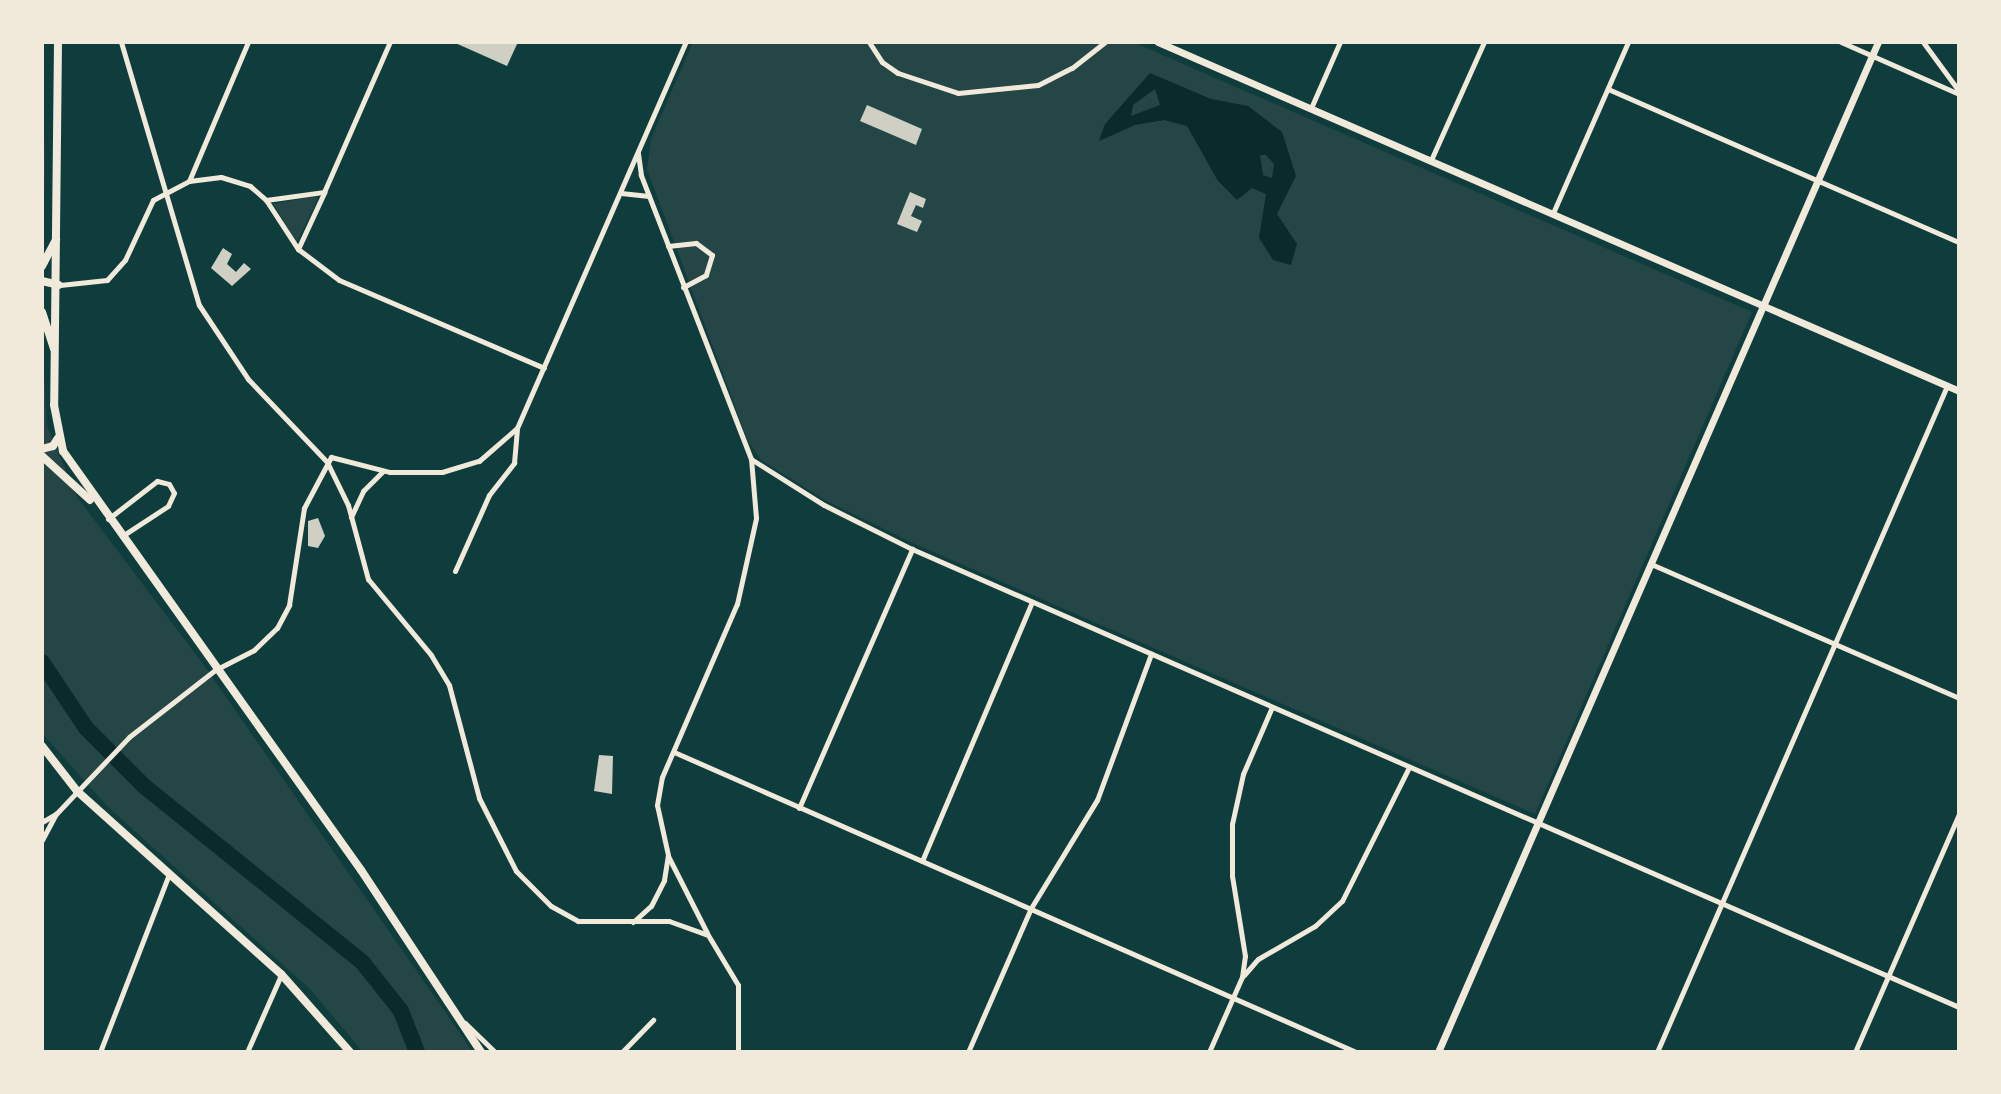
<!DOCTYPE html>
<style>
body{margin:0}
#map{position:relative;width:2001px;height:1094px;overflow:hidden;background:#0f3d3e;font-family:"Work Sans",sans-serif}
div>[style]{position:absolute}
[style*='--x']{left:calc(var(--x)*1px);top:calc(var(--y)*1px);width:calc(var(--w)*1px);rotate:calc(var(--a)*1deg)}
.green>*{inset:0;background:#244646}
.water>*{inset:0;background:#0a2a2b}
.river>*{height:16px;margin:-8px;padding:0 8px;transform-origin:8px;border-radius:8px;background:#0a2a2b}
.building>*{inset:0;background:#cfcfc3}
.minor>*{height:5px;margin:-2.5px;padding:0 2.5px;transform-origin:2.5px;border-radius:2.5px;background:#f1e9da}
.secondary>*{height:7px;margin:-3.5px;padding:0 3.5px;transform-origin:3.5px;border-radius:3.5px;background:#f1e9da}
.primary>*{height:8px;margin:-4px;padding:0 4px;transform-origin:4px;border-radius:4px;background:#f1e9da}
.trunk>*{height:8px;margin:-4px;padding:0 4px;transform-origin:4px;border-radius:4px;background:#f1e9da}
span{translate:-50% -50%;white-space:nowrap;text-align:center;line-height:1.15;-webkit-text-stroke:8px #f1e9da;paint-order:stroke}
.frame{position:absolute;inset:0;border:44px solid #f1e9da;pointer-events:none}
</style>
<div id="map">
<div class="green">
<div style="clip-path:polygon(42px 42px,45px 169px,42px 261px)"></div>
<div style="clip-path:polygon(693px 42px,1133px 42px,1752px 312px,1535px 814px,915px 544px,825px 500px,761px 460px,747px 439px,647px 169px,651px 139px)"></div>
<div style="clip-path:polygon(316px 196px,318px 199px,297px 242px,273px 204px)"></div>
<div style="clip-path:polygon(42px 340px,47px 426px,77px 497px,203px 664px,473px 1052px,363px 1052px,310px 989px,107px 806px,42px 733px)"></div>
</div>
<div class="water">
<div style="clip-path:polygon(evenodd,1150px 73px,1211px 99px,1248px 106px,1282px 132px,1296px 176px,1277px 214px,1297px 244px,1291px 265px,1273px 260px,1259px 238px,1266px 194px,1252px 188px,1237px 200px,1218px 181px,1187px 126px,1164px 120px,1135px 125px,1099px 141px,1105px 124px,1150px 73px,1155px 89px,1160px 105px,1131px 116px,1133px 105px,1155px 89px,1150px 73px,1260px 155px,1266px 155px,1274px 164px,1272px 178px,1263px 175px,1260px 155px)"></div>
</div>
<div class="river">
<div style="--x:42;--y:662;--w:79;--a:56.3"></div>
<div style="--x:86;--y:728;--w:82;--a:45"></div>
<div style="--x:144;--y:786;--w:282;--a:38.9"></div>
<div style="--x:363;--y:963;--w:61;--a:51.6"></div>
<div style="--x:401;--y:1011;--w:44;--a:68.7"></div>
</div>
<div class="building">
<div style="clip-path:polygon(453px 42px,518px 42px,507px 66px)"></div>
<div style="clip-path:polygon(867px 105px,922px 129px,916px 145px,860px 121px)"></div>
<div style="clip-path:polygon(910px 192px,926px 199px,923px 208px,916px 205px,911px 216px,922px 221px,917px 232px,897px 224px)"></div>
<div style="clip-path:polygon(223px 248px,232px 254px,227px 264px,236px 272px,244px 263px,251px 269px,232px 286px,211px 268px)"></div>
<div style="clip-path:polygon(318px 518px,325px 536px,318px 548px,308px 546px,308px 521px)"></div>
<div style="clip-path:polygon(599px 755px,613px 756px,612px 794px,594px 791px)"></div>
</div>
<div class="minor">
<div style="--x:121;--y:42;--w:274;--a:73.5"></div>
<div style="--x:199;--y:305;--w:89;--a:56.5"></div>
<div style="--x:248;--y:379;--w:115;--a:46.4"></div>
<div style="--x:327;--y:462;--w:48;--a:64"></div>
<div style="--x:348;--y:505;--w:77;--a:74.9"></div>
<div style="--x:368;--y:579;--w:99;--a:50.3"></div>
<div style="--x:431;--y:655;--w:35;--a:59"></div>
<div style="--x:449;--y:685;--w:117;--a:75.1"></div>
<div style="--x:479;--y:798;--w:82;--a:63.1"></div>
<div style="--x:516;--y:871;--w:49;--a:45"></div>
<div style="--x:551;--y:906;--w:31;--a:29"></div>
<div style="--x:578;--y:921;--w:91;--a:0"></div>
<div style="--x:669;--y:921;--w:41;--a:19.7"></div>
<div style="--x:708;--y:935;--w:58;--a:59"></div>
<div style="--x:738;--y:985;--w:67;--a:90"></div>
<div style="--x:869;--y:42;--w:24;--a:57"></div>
<div style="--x:882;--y:62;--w:19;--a:35"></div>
<div style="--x:898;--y:73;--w:63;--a:18.4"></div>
<div style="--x:958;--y:93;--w:80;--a:-5.7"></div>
<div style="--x:1038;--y:85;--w:38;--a:-27"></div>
<div style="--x:1072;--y:68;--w:42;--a:-38.2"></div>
<div style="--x:1841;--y:42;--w:129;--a:23.8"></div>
<div style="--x:1923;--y:42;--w:61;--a:53.7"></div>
<div style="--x:1608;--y:89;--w:383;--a:23.6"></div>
<div style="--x:1311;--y:108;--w:72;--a:-66.3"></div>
<div style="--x:1431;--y:160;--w:129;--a:-65.8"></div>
<div style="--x:189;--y:181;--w:151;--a:-67"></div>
<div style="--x:621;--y:193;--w:28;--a:6"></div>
<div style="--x:266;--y:200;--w:59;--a:-7.9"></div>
<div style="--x:324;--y:192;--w:164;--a:-66.3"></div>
<div style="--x:1553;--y:213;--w:187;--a:-66.3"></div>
<div style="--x:668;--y:246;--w:28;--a:-6"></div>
<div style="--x:696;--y:243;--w:20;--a:37"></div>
<div style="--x:712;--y:255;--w:21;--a:107"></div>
<div style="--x:706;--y:275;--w:26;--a:152"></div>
<div style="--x:298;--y:249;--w:62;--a:-65.1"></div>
<div style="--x:60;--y:285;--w:47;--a:-6.1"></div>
<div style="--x:107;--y:280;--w:27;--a:-48"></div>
<div style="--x:125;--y:260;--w:66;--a:-65"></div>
<div style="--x:153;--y:200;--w:41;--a:-27.8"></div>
<div style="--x:189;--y:181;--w:32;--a:-7"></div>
<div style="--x:221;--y:177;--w:30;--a:17"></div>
<div style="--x:250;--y:186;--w:21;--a:41"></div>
<div style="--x:266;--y:200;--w:59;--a:56.9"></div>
<div style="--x:298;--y:249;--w:51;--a:37.1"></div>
<div style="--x:339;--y:280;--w:223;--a:23.2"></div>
<div style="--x:751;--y:459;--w:86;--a:32.2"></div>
<div style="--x:824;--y:505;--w:98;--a:26.6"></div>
<div style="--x:912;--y:549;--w:1143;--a:23.63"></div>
<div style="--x:351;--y:517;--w:29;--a:-65"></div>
<div style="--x:363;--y:491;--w:28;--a:-45"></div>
<div style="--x:108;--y:519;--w:62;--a:-37.8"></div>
<div style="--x:157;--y:481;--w:12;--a:14"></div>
<div style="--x:169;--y:484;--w:10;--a:61"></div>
<div style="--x:174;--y:493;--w:14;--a:115"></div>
<div style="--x:168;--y:506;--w:55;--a:146.9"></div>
<div style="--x:1651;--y:564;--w:336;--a:23.5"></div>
<div style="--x:455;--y:571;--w:83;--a:-65.9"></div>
<div style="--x:489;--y:495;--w:41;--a:-52"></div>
<div style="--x:514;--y:463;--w:35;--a:-85"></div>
<div style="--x:517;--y:428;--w:421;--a:-66.4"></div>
<div style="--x:674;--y:752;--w:745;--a:23.74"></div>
<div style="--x:799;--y:808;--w:283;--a:-66.4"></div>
<div style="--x:42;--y:822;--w:16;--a:-30"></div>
<div style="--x:42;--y:840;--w:30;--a:-62"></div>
<div style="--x:56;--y:814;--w:106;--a:-46.5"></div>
<div style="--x:129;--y:737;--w:109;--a:-37.9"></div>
<div style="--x:215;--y:670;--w:44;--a:-27.1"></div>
<div style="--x:254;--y:650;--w:32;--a:-44"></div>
<div style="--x:277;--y:628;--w:26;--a:-62"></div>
<div style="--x:289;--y:605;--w:98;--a:-81.2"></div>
<div style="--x:304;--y:508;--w:58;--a:-62.1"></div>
<div style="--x:331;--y:457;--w:61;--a:14.3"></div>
<div style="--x:390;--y:472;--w:52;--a:0"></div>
<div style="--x:442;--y:472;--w:39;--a:-17"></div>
<div style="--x:479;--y:461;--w:50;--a:-41"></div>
<div style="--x:668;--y:856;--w:86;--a:63.1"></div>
<div style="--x:922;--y:861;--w:281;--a:-67"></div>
<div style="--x:633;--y:922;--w:24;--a:-42"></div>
<div style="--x:651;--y:906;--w:29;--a:-63"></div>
<div style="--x:664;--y:880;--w:25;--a:-81"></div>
<div style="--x:668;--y:855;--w:51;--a:-102.4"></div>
<div style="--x:657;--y:805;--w:28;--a:-80"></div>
<div style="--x:662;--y:777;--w:189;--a:-66.6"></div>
<div style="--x:737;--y:604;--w:88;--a:-77.5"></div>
<div style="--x:756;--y:518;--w:59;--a:-94.8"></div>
<div style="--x:751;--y:459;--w:305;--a:-111.2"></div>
<div style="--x:641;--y:175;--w:22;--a:-98"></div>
<div style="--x:1244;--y:975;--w:21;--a:-49"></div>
<div style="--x:1258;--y:959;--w:66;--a:-30.1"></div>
<div style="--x:1315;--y:926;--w:37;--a:-43"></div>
<div style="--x:1342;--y:901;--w:150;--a:-63.4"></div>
<div style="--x:465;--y:1023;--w:42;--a:44"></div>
<div style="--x:100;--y:1052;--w:191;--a:-68.8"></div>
<div style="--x:247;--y:1052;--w:84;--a:-66.2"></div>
<div style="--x:622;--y:1052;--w:45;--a:-45.9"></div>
<div style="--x:968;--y:1052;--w:157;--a:-66.4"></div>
<div style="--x:1031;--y:908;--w:127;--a:-58.6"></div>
<div style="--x:1097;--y:800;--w:156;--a:-69.7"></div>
<div style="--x:1209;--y:1052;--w:82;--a:-66.3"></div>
<div style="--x:1242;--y:977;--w:21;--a:-82"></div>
<div style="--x:1245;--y:956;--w:81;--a:-99.2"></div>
<div style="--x:1232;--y:876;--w:52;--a:-90"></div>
<div style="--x:1232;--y:824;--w:51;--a:-77.6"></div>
<div style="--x:1243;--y:774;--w:73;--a:-66.6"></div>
<div style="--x:1657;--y:1052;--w:726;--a:-66.47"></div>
<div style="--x:1855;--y:1052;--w:260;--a:-66.4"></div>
</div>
<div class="secondary">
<div style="--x:1158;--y:42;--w:874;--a:23.54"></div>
<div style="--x:1438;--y:1052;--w:1102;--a:-66.46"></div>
</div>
<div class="primary">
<div style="--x:42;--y:312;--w:39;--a:72"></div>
<div style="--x:42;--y:449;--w:11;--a:-15"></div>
<div style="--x:53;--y:446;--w:9;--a:-58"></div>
</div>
<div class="trunk">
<div style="--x:58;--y:42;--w:363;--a:90.6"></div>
<div style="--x:54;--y:405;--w:47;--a:78.9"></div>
<div style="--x:63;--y:451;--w:514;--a:54.58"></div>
<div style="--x:361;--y:870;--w:218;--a:56.6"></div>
<div style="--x:42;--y:266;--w:30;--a:-62"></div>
<div style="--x:42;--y:281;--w:17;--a:13"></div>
<div style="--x:42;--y:456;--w:65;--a:42.5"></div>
<div style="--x:42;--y:746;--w:57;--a:52.1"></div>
<div style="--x:77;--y:791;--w:274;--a:41.9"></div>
<div style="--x:281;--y:974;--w:104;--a:48.5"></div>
</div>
<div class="frame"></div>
</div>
